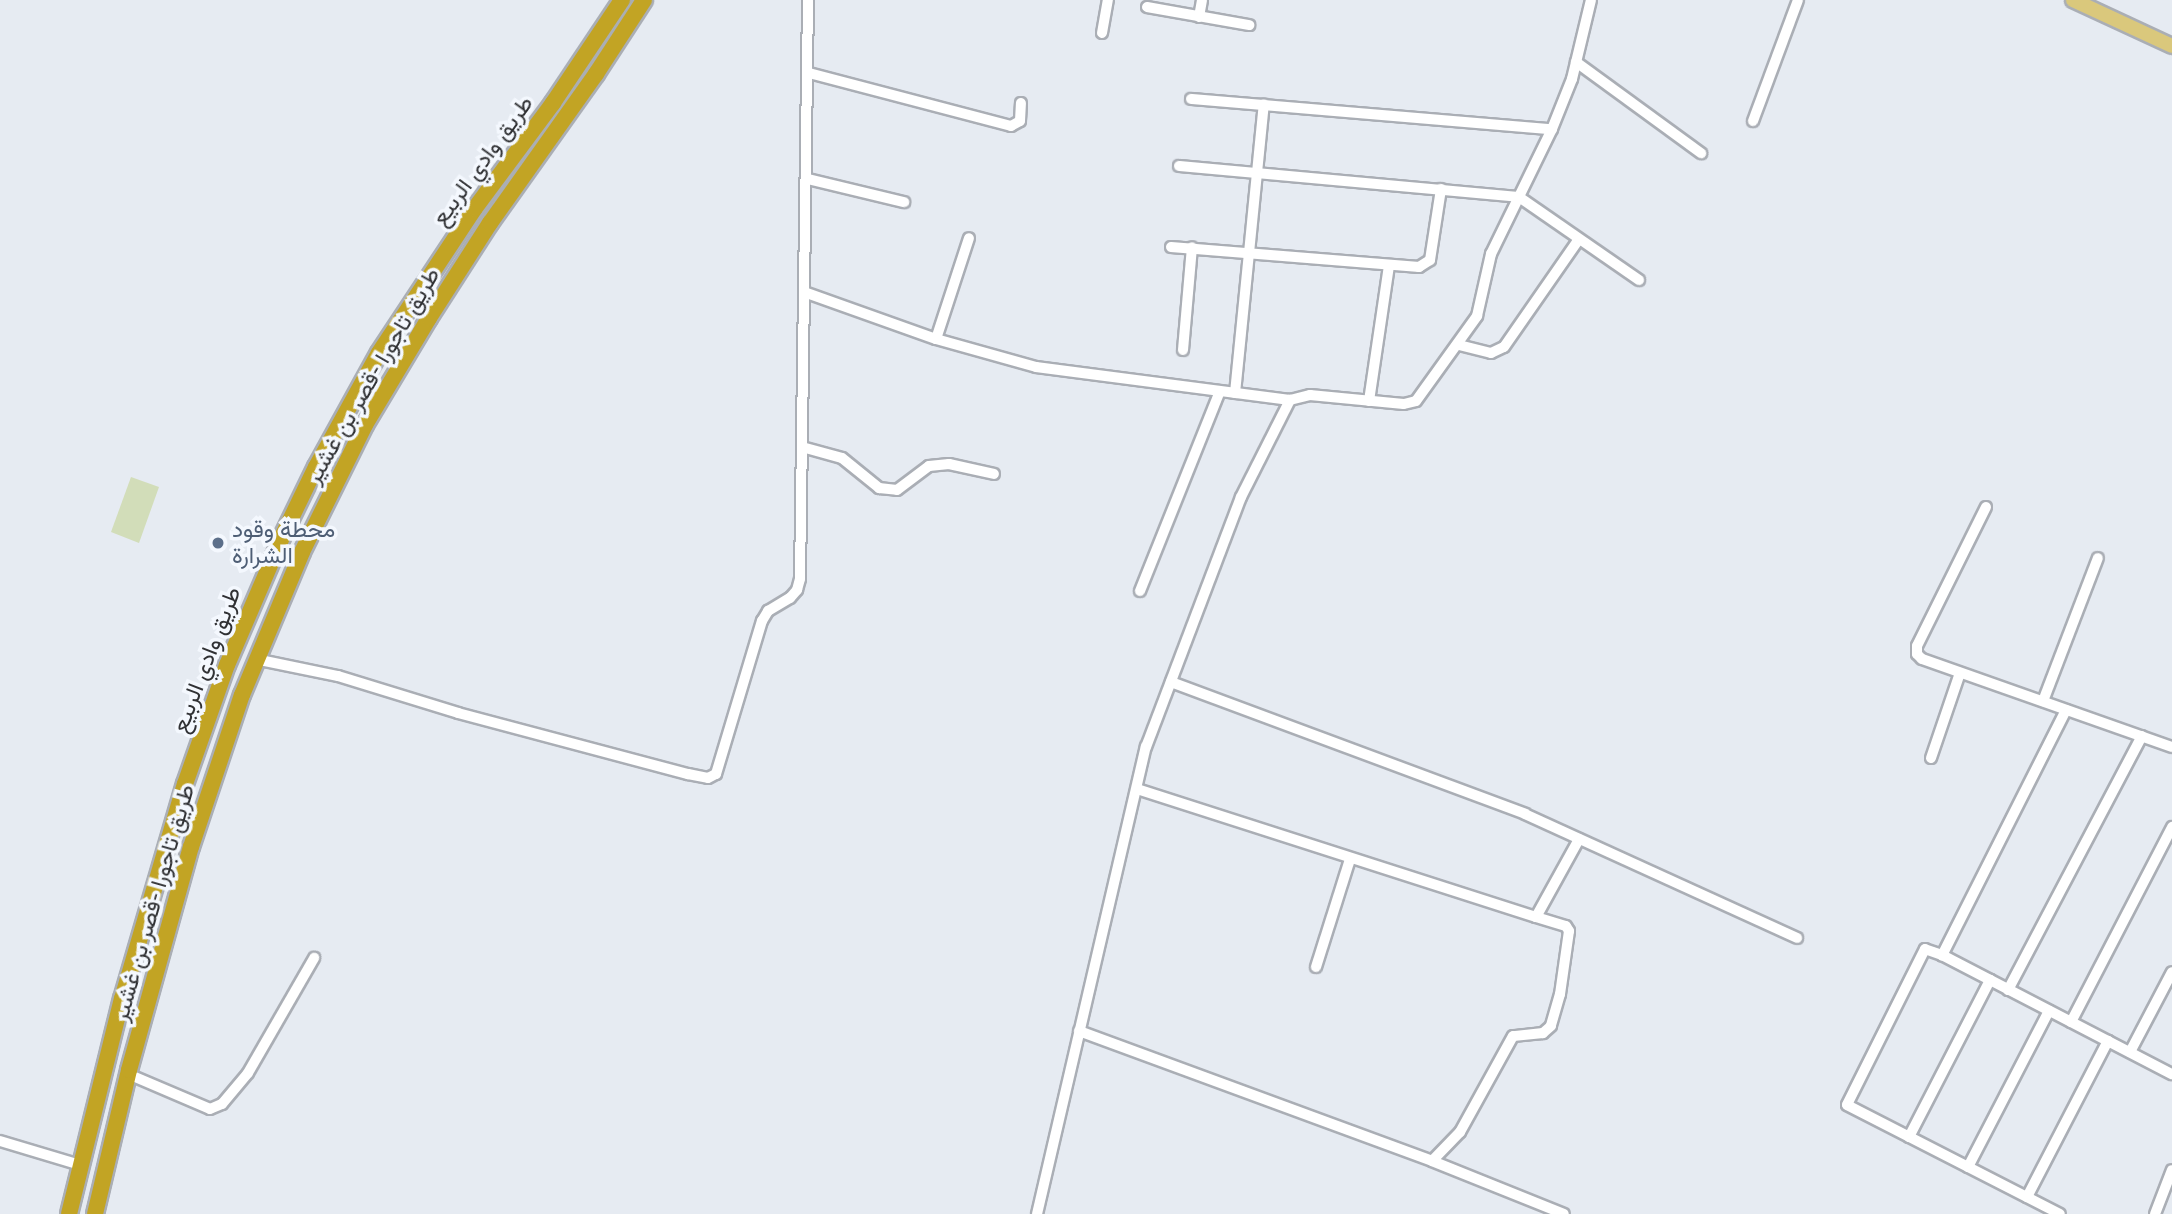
<!DOCTYPE html>
<meta charset="utf-8">
<style>
body{margin:0}
#map{position:relative;width:2172px;height:1214px;overflow:hidden;background:#e6ebf2;font-family:"Varela Round",Vazirmatn,sans-serif}
div>[style]{position:absolute}
[style*='--x']{left:calc(var(--x)*1px);top:calc(var(--y)*1px);width:calc(var(--w)*1px);rotate:calc(var(--a)*1deg)}
.green>*{inset:0;background:#d2ddb9}
.roads{filter:drop-shadow(2px 0 #aaaeb5) drop-shadow(-2px 0 #aaaeb5) drop-shadow(0 2px #aaaeb5) drop-shadow(0 -2px #aaaeb5)}
.minor>*{height:10px;margin:-5px;padding:0 5px;transform-origin:5px;border-radius:5px;background:#fff}
.major>*{height:14px;margin:-7px;padding:0 7px;transform-origin:7px;border-radius:7px;background:#dac87c}
.highway>*{height:16px;margin:-8px;padding:0 8px;transform-origin:8px;border-radius:8px;background:#c2a424}
.dots>*{width:19px;height:19px;translate:-50% -50%;box-sizing:border-box;border:4px solid #f4f8fe;border-radius:50%}
span{translate:-50% -50%;white-space:nowrap;text-align:center;line-height:1.15;-webkit-text-stroke:7px #f4f8fe;paint-order:stroke}
.street-label{font-size:23px;color:#303134}
.service-label{font-size:23px;color:#4e5e75}
.left{translate:0 -50%;text-align:left}
</style>
<div id="map">
<div class="green">
<div style="clip-path:polygon(131px 477px,159px 487px,139px 543px,111px 532px)"></div>
</div>
<div class="roads">
<div class="minor">
<div style="--x:1147;--y:7;--w:104;--a:10"></div>
<div style="--x:1199;--y:17;--w:17;--a:-80"></div>
<div style="--x:1102;--y:33;--w:34;--a:-80"></div>
<div style="--x:1576;--y:62;--w:155;--a:36.1"></div>
<div style="--x:809;--y:73;--w:209;--a:14.7"></div>
<div style="--x:1011;--y:126;--w:10;--a:-29"></div>
<div style="--x:1020;--y:121;--w:18;--a:-87"></div>
<div style="--x:1191;--y:99;--w:362;--a:4.8"></div>
<div style="--x:1753;--y:121;--w:129;--a:-69.6"></div>
<div style="--x:1179;--y:166;--w:341;--a:5.2"></div>
<div style="--x:1519;--y:197;--w:146;--a:34.7"></div>
<div style="--x:808;--y:179;--w:99;--a:13.5"></div>
<div style="--x:1171;--y:247;--w:249;--a:4.6"></div>
<div style="--x:1419;--y:267;--w:13;--a:-32"></div>
<div style="--x:1430;--y:260;--w:72;--a:-81.2"></div>
<div style="--x:804;--y:292;--w:140;--a:19.6"></div>
<div style="--x:936;--y:339;--w:104;--a:15.6"></div>
<div style="--x:1036;--y:367;--w:256;--a:7.4"></div>
<div style="--x:1290;--y:400;--w:21;--a:-14"></div>
<div style="--x:1310;--y:395;--w:94;--a:5.5"></div>
<div style="--x:1404;--y:404;--w:12;--a:-14"></div>
<div style="--x:1416;--y:401;--w:105;--a:-54.3"></div>
<div style="--x:1477;--y:316;--w:64;--a:-77.3"></div>
<div style="--x:1491;--y:254;--w:139;--a:-64"></div>
<div style="--x:1552;--y:129;--w:54;--a:-68.2"></div>
<div style="--x:1572;--y:79;--w:81;--a:-76.5"></div>
<div style="--x:936;--y:339;--w:106;--a:-71.9"></div>
<div style="--x:1459;--y:345;--w:33;--a:14"></div>
<div style="--x:1491;--y:353;--w:14;--a:-25"></div>
<div style="--x:1504;--y:347;--w:131;--a:-55.2"></div>
<div style="--x:1183;--y:350;--w:103;--a:-85"></div>
<div style="--x:1235;--y:393;--w:290;--a:-84.3"></div>
<div style="--x:1369;--y:401;--w:136;--a:-81.6"></div>
<div style="--x:802;--y:447;--w:41;--a:15.4"></div>
<div style="--x:842;--y:458;--w:48;--a:39"></div>
<div style="--x:879;--y:488;--w:18;--a:6"></div>
<div style="--x:897;--y:490;--w:40;--a:-37"></div>
<div style="--x:929;--y:466;--w:20;--a:-6"></div>
<div style="--x:949;--y:464;--w:46;--a:12.5"></div>
<div style="--x:1986;--y:507;--w:155;--a:116.4"></div>
<div style="--x:1917;--y:646;--w:8;--a:90"></div>
<div style="--x:1917;--y:654;--w:7;--a:45"></div>
<div style="--x:1922;--y:659;--w:265;--a:19.4"></div>
<div style="--x:1140;--y:591;--w:215;--a:-68.2"></div>
<div style="--x:255;--y:659;--w:85;--a:11.6"></div>
<div style="--x:338;--y:676;--w:126;--a:17.1"></div>
<div style="--x:458;--y:713;--w:238;--a:14.9"></div>
<div style="--x:688;--y:774;--w:20;--a:11"></div>
<div style="--x:708;--y:778;--w:9;--a:-27"></div>
<div style="--x:716;--y:774;--w:160;--a:-73.3"></div>
<div style="--x:762;--y:621;--w:12;--a:-59"></div>
<div style="--x:768;--y:611;--w:26;--a:-31"></div>
<div style="--x:790;--y:598;--w:11;--a:-49"></div>
<div style="--x:797;--y:590;--w:11;--a:-75"></div>
<div style="--x:800;--y:579;--w:579;--a:-89.21"></div>
<div style="--x:1171;--y:682;--w:378;--a:20.4"></div>
<div style="--x:1525;--y:814;--w:299;--a:24.5"></div>
<div style="--x:2043;--y:701;--w:153;--a:-69"></div>
<div style="--x:2066;--y:710;--w:275;--a:116.8"></div>
<div style="--x:1942;--y:955;--w:259;--a:27.4"></div>
<div style="--x:1931;--y:758;--w:90;--a:-71.2"></div>
<div style="--x:1137;--y:789;--w:419;--a:17.8"></div>
<div style="--x:1536;--y:917;--w:89;--a:-61.1"></div>
<div style="--x:1536;--y:917;--w:31;--a:17"></div>
<div style="--x:1566;--y:926;--w:6;--a:59"></div>
<div style="--x:1569;--y:931;--w:64;--a:98.1"></div>
<div style="--x:1560;--y:994;--w:33;--a:106"></div>
<div style="--x:1551;--y:1026;--w:11;--a:139"></div>
<div style="--x:1543;--y:1033;--w:30;--a:174"></div>
<div style="--x:1513;--y:1036;--w:110;--a:118.9"></div>
<div style="--x:1460;--y:1132;--w:40;--a:134"></div>
<div style="--x:1432;--y:1161;--w:142;--a:21.9"></div>
<div style="--x:1942;--y:955;--w:18;--a:-161"></div>
<div style="--x:1925;--y:949;--w:174;--a:116.6"></div>
<div style="--x:1847;--y:1105;--w:239;--a:27.1"></div>
<div style="--x:1316;--y:967;--w:113;--a:-72.5"></div>
<div style="--x:2008;--y:990;--w:287;--a:-62.2"></div>
<div style="--x:2071;--y:1022;--w:220;--a:-62.6"></div>
<div style="--x:1079;--y:1031;--w:376;--a:20.2"></div>
<div style="--x:2130;--y:1052;--w:90;--a:-62.3"></div>
<div style="--x:128;--y:1074;--w:89;--a:23.1"></div>
<div style="--x:210;--y:1109;--w:13;--a:-23"></div>
<div style="--x:222;--y:1104;--w:40;--a:-50"></div>
<div style="--x:248;--y:1073;--w:133;--a:-60.1"></div>
<div style="--x:1909;--y:1137;--w:177;--a:-62.7"></div>
<div style="--x:0;--y:1141;--w:84;--a:16.7"></div>
<div style="--x:1968;--y:1167;--w:176;--a:-62.6"></div>
<div style="--x:2027;--y:1197;--w:176;--a:-62.6"></div>
<div style="--x:1037;--y:1214;--w:480;--a:-76.9"></div>
<div style="--x:1146;--y:747;--w:267;--a:-69.2"></div>
<div style="--x:1241;--y:497;--w:109;--a:-63.2"></div>
<div style="--x:2155;--y:1214;--w:47;--a:-68.9"></div>
</div>
<div class="major">
<div style="--x:2073;--y:0;--w:109;--a:24.9"></div>
</div>
<div class="highway">
<div style="--x:69;--y:1214;--w:221;--a:-76.2"></div>
<div style="--x:122;--y:999;--w:224;--a:-73.7"></div>
<div style="--x:185;--y:784;--w:126;--a:-70.6"></div>
<div style="--x:227;--y:665;--w:139;--a:-66.7"></div>
<div style="--x:282;--y:537;--w:78;--a:-64.1"></div>
<div style="--x:316;--y:467;--w:130;--a:-61.1"></div>
<div style="--x:379;--y:353;--w:174;--a:-56.5"></div>
<div style="--x:475;--y:208;--w:131;--a:-53.4"></div>
<div style="--x:553;--y:103;--w:124;--a:-56.2"></div>
<div style="--x:95;--y:1214;--w:148;--a:-76.7"></div>
<div style="--x:129;--y:1070;--w:231;--a:-74.5"></div>
<div style="--x:191;--y:847;--w:160;--a:-71.5"></div>
<div style="--x:242;--y:695;--w:155;--a:-67.2"></div>
<div style="--x:302;--y:552;--w:142;--a:-63.6"></div>
<div style="--x:365;--y:425;--w:125;--a:-59.1"></div>
<div style="--x:429;--y:318;--w:113;--a:-57.3"></div>
<div style="--x:490;--y:223;--w:183;--a:-54.6"></div>
<div style="--x:596;--y:74;--w:88;--a:-57"></div>
</div>
</div>
<div class="dots">
<div style="left:218px;top:543px;background:#5c6f8a"></div>
</div>
<div class="street-label">
<span style="left:483px;top:161px;rotate:-54deg">طريق وادي الربيع</span>
<span style="left:373px;top:376px;rotate:-60deg">طريق تاجورا -قصر بن غشير</span>
<span style="left:207px;top:660px;rotate:-69deg">طريق وادي الربيع</span>
<span style="left:154px;top:903px;rotate:-74deg">طريق تاجورا -قصر بن غشير</span>
</div>
<div class="service-label">
<span class="left" style="left:232px;top:543px">محطة وقود<br>الشرارة</span>
</div>
</div>
